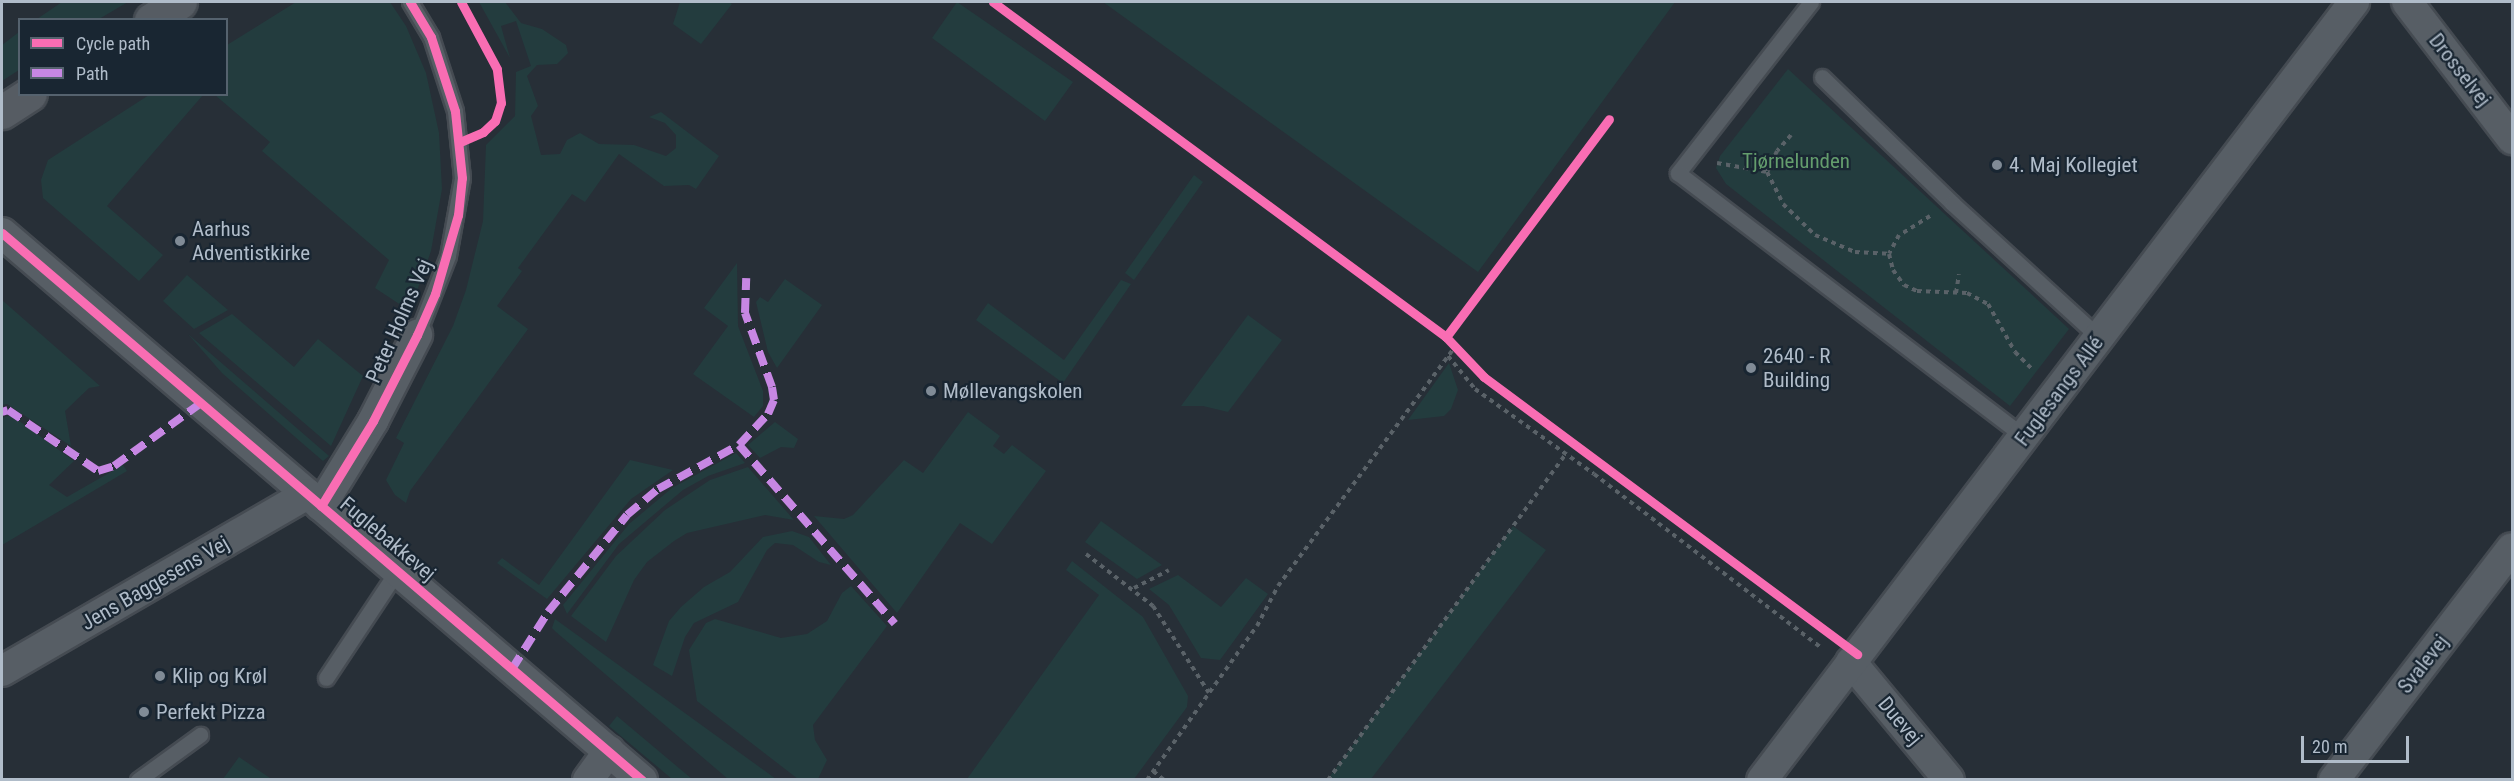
<!DOCTYPE html>
<meta charset="utf-8">
<style>
body{margin:0}
#map{position:relative;width:2514px;height:781px;overflow:hidden;background:#272f37;font-family:"Roboto Condensed",sans-serif}
div>[style]{position:absolute}
[style*='--x']{left:calc(var(--x)*1px);top:calc(var(--y)*1px);width:calc(var(--w)*1px);rotate:calc(var(--a)*1deg)}
.green>*{inset:0;background:#233c3e}
.path>*{height:4px;margin-top:-2px;transform-origin:0;background:repeating-linear-gradient(90deg,#5a6268 0 4.5px,transparent 0 9px)}
.roads{filter:drop-shadow(2px 0 #454b52) drop-shadow(-2px 0 #454b52) drop-shadow(0 2px #454b52) drop-shadow(0 -2px #454b52)}
.lane>*{height:15px;margin:-7.5px;padding:0 7.5px;transform-origin:7.5px;border-radius:7.5px;background:#575e65}
.street>*{height:30px;margin:-15px;padding:0 15px;transform-origin:15px;border-radius:15px;background:#575e65}
.secondary>*{height:33px;margin:-16.5px;padding:0 16.5px;transform-origin:16.5px;border-radius:16.5px;background:#565c63}
.quiet>*{height:8px;margin-top:-4px;transform-origin:0;background:repeating-linear-gradient(90deg,#c787e3 0 15px,transparent 0 23px)}
.cycleway>*{height:9px;margin:-4.5px;padding:0 4.5px;transform-origin:4.5px;border-radius:4.5px;background:#f96db3}
.dots>*{width:16px;height:16px;translate:-50% -50%;box-sizing:border-box;border:3px solid #192632;border-radius:50%}
span{translate:-50% -50%;white-space:nowrap;text-align:center;line-height:1.15;-webkit-text-stroke:4.5px #192632;paint-order:stroke}
.street-label{font-size:21px;color:#b0bcc9}
.park-label{font-size:21px;color:#649d6d}
.poi-label{font-size:21px;color:#b0bcc9}
.left{translate:0 -50%;text-align:left}
.frame{position:absolute;inset:0;border:3px solid #b0bcc9;pointer-events:none}
.legend{position:absolute;left:18px;top:18px;width:210px;height:78px;box-sizing:border-box;background:#192632;border:2px solid #55626e;margin:0;padding:8px 10px;list-style:none;font-size:18px;color:#b0bcc9}
.legend li{display:flex;align-items:center;gap:12px;height:30px}
.legend b{width:30px;border:2px solid #55626e}
.scale{position:absolute;left:2301px;top:736px;width:108px;height:27px;box-sizing:border-box;border:3px solid #b0bcc9;border-top:0;padding-left:8px;font-size:18px;line-height:21px;white-space:nowrap;color:#b0bcc9;-webkit-text-stroke:4px #192632;paint-order:stroke}
</style>
<div id="map">
<div class="green">
<div style="clip-path:polygon(62px 2px,128px 2px,99px 19px,37px 19px)"></div>
<div style="clip-path:polygon(296px 2px,390px 2px,406px 26px,426px 73px,439px 133px,442px 189px,431px 251px,410px 311px,375px 288px,389px 260px,262px 151px,270px 142px,215px 95px,226px 94px,227px 45px)"></div>
<div style="clip-path:polygon(479px 2px,505px 2px,521px 23px,542px 29px,566px 45px,568px 53px,557px 64px,537px 65px,527px 76px,538px 106px,531px 116px,541px 155px,560px 154px,567px 140px,580px 133px,599px 144px,634px 145px,666px 156px,676px 148px,676px 135px,665px 123px,649px 117px,661px 112px,719px 156px,696px 189px,689px 185px,664px 186px,619px 154px,585px 202px,572px 194px,518px 268px,522px 271px,497px 306px,528px 329px,410px 491px,406px 503px,395px 495px,386px 480px,404px 443px,396px 438px,453px 326px,466px 290px,483px 221px,486px 145px,515px 116px,516px 72px,531px 66px,516px 21px,501px 26px,510px 58px)"></div>
<div style="clip-path:polygon(680px 2px,729px 2px,732px 4px,701px 44px,673px 24px)"></div>
<div style="clip-path:polygon(957px 2px,1073px 82px,1045px 121px,932px 38px)"></div>
<div style="clip-path:polygon(1103px 2px,1675px 2px,1478px 272px)"></div>
<div style="clip-path:polygon(19px 32px,19px 70px,2px 81px,2px 45px)"></div>
<div style="clip-path:polygon(1788px 69px,2069px 329px,2010px 406px,1726px 184px,1716px 168px,1720px 156px)"></div>
<div style="clip-path:polygon(149px 95px,203px 95px,107px 206px,163px 255px,139px 281px,43px 198px,41px 180px,48px 160px)"></div>
<div style="clip-path:polygon(1194px 175px,1203px 182px,1134px 280px,1125px 273px)"></div>
<div style="clip-path:polygon(737px 263px,738px 326px,763px 391px,763px 406px,754px 417px,693px 374px,728px 326px,704px 308px)"></div>
<div style="clip-path:polygon(187px 275px,228px 310px,194px 329px,163px 301px)"></div>
<div style="clip-path:polygon(785px 279px,822px 305px,777px 368px,768px 352px,756px 302px,760px 297px,768px 302px)"></div>
<div style="clip-path:polygon(1121px 280px,1131px 284px,1063px 383px,976px 320px,988px 303px,1064px 360px)"></div>
<div style="clip-path:polygon(2px 300px,100px 386px,89px 388px,65px 411px,71px 446px,7px 404px,2px 405px)"></div>
<div style="clip-path:polygon(232px 314px,294px 367px,318px 339px,363px 376px,331px 446px,199px 333px)"></div>
<div style="clip-path:polygon(1248px 315px,1282px 340px,1228px 412px,1203px 406px,1181px 406px)"></div>
<div style="clip-path:polygon(188px 334px,329px 456px,323px 461px,302px 443px,222px 373px)"></div>
<div style="clip-path:polygon(1449px 363px,1458px 390px,1451px 409px,1444px 416px,1408px 420px)"></div>
<div style="clip-path:polygon(968px 412px,1000px 436px,993px 446px,1004px 454px,1012px 445px,1046px 471px,992px 544px,960px 523px,897px 613px,814px 516px,844px 519px,853px 515px,904px 460px,923px 473px)"></div>
<div style="clip-path:polygon(11px 415px,74px 461px,49px 485px,67px 497px,123px 465px,127px 471px,2px 545px,2px 418px)"></div>
<div style="clip-path:polygon(775px 422px,798px 439px,794px 448px,781px 447px,760px 458px,748px 445px)"></div>
<div style="clip-path:polygon(736px 453px,745px 463px,708px 476px,683px 490px,619px 544px,567px 614px,563px 605px,629px 524px,672px 488px)"></div>
<div style="clip-path:polygon(630px 460px,673px 470px,631px 499px,547px 599px,497px 563px,502px 558px,539px 585px)"></div>
<div style="clip-path:polygon(748px 467px,794px 520px,765px 515px,687px 533px,674px 541px,647px 562px,634px 580px,606px 642px,571px 616px,616px 556px,665px 510px,710px 480px)"></div>
<div style="clip-path:polygon(1101px 521px,1162px 565px,1137px 579px,1085px 542px)"></div>
<div style="clip-path:polygon(1513px 526px,1546px 550px,1371px 779px,1328px 779px)"></div>
<div style="clip-path:polygon(792px 531px,809px 537px,831px 565px,819px 562px,793px 545px,775px 543px,767px 550px,738px 602px,694px 623px,685px 637px,672px 676px,653px 665px,669px 621px,681px 607px,704px 587px,730px 572px,763px 537px)"></div>
<div style="clip-path:polygon(1072px 561px,1143px 617px,1188px 696px,1187px 707px,1134px 779px,967px 779px,1099px 595px,1066px 570px)"></div>
<div style="clip-path:polygon(1178px 575px,1221px 607px,1246px 578px,1268px 594px,1220px 660px,1201px 658px,1169px 605px,1149px 589px)"></div>
<div style="clip-path:polygon(851px 586px,887px 626px,813px 725px,815px 740px,827px 760px,818px 779px,798px 779px,697px 701px,689px 650px,706px 623px,715px 619px,781px 638px,807px 634px,827px 621px,842px 593px)"></div>
<div style="clip-path:polygon(555px 619px,776px 779px,728px 779px,556px 632px,552px 628px)"></div>
<div style="clip-path:polygon(617px 716px,692px 779px,672px 779px,609px 726px)"></div>
<div style="clip-path:polygon(239px 757px,270px 778px,269px 779px,223px 779px)"></div>
</div>
<div class="path">
<div style="--x:1791;--y:135;--w:21;--a:131"></div>
<div style="--x:1777;--y:151;--w:23;--a:115"></div>
<div style="--x:1767;--y:172;--w:36;--a:63"></div>
<div style="--x:1783;--y:204;--w:45;--a:44.1"></div>
<div style="--x:1815;--y:235;--w:43;--a:23"></div>
<div style="--x:1855;--y:252;--w:34;--a:3"></div>
<div style="--x:1717;--y:163;--w:51;--a:10.2"></div>
<div style="--x:1930;--y:216;--w:36;--a:148"></div>
<div style="--x:1899;--y:235;--w:21;--a:118"></div>
<div style="--x:1889;--y:254;--w:16;--a:76"></div>
<div style="--x:1893;--y:270;--w:19;--a:54"></div>
<div style="--x:1904;--y:285;--w:14;--a:25"></div>
<div style="--x:1917;--y:291;--w:50;--a:2.3"></div>
<div style="--x:1967;--y:293;--w:24;--a:28"></div>
<div style="--x:1988;--y:304;--w:55;--a:60.6"></div>
<div style="--x:2015;--y:352;--w:25;--a:45"></div>
<div style="--x:1956;--y:293;--w:19;--a:-81"></div>
<div style="--x:1448;--y:356;--w:43;--a:50.7"></div>
<div style="--x:1475;--y:389;--w:146;--a:35.5"></div>
<div style="--x:1594;--y:474;--w:285;--a:37.4"></div>
<div style="--x:1086;--y:554;--w:85;--a:37.8"></div>
<div style="--x:1153;--y:606;--w:103;--a:57.2"></div>
<div style="--x:1134;--y:588;--w:39;--a:-27"></div>
<div style="--x:1153;--y:771;--w:14;--a:39"></div>
<div style="--x:1147;--y:780;--w:189;--a:-54.5"></div>
<div style="--x:1257;--y:626;--w:45;--a:-62.3"></div>
<div style="--x:1278;--y:586;--w:297;--a:-53.5"></div>
<div style="--x:1328;--y:780;--w:404;--a:-53.9"></div>
</div>
<div class="roads">
<div class="lane">
<div style="--x:410;--y:2;--w:41;--a:59"></div>
<div style="--x:431;--y:37;--w:78;--a:72"></div>
<div style="--x:455;--y:111;--w:67;--a:84"></div>
<div style="--x:462;--y:178;--w:79;--a:100.2"></div>
<div style="--x:448;--y:256;--w:85;--a:111.4"></div>
<div style="--x:1811;--y:2;--w:217;--a:127.9"></div>
<div style="--x:1678;--y:173;--w:435;--a:37.3"></div>
<div style="--x:1822;--y:77;--w:181;--a:44.1"></div>
<div style="--x:1952;--y:203;--w:200;--a:42.4"></div>
<div style="--x:326;--y:678;--w:128;--a:-56.4"></div>
<div style="--x:138;--y:780;--w:77;--a:-36"></div>
</div>
<div class="street">
<div style="--x:2407;--y:2;--w:173;--a:52.5"></div>
<div style="--x:2;--y:233;--w:842;--a:40.52"></div>
<div style="--x:321;--y:506;--w:100;--a:-58.5"></div>
<div style="--x:373;--y:421;--w:97;--a:-62.9"></div>
<div style="--x:1851;--y:662;--w:153;--a:50.3"></div>
<div style="--x:2;--y:671;--w:353;--a:-30.1"></div>
<div style="--x:588;--y:780;--w:36;--a:-54"></div>
<div style="--x:1762;--y:780;--w:978;--a:-52.73"></div>
<div style="--x:2334;--y:780;--w:292;--a:-52.5"></div>
</div>
<div class="secondary">
<div style="--x:151;--y:20;--w:34;--a:-32"></div>
<div style="--x:2;--y:112;--w:33;--a:-33"></div>
</div>
</div>
<div class="quiet">
<div style="--x:2;--y:412;--w:6;--a:-18"></div>
<div style="--x:8;--y:410;--w:109;--a:34.1"></div>
<div style="--x:98;--y:471;--w:17;--a:-17"></div>
<div style="--x:114;--y:466;--w:107;--a:-35.9"></div>
<div style="--x:739;--y:445;--w:237;--a:48.9"></div>
<div style="--x:512;--y:669;--w:67;--a:-57.7"></div>
<div style="--x:548;--y:612;--w:125;--a:-50.8"></div>
<div style="--x:627;--y:515;--w:40;--a:-40"></div>
<div style="--x:658;--y:489;--w:92;--a:-28.5"></div>
<div style="--x:739;--y:445;--w:42;--a:-46.9"></div>
<div style="--x:768;--y:414;--w:15;--a:-67"></div>
<div style="--x:774;--y:400;--w:13;--a:-99"></div>
<div style="--x:772;--y:387;--w:79;--a:-110"></div>
<div style="--x:745;--y:313;--w:35;--a:-88"></div>
</div>
<div class="cycleway">
<div style="--x:993;--y:2;--w:563;--a:36.48"></div>
<div style="--x:1446;--y:337;--w:55;--a:46.5"></div>
<div style="--x:1484;--y:377;--w:465;--a:36.6"></div>
<div style="--x:460;--y:142;--w:25;--a:-23"></div>
<div style="--x:483;--y:132;--w:16;--a:-43"></div>
<div style="--x:495;--y:121;--w:19;--a:-72"></div>
<div style="--x:501;--y:103;--w:34;--a:-97"></div>
<div style="--x:497;--y:69;--w:76;--a:-118.2"></div>
<div style="--x:2;--y:233;--w:842;--a:40.52"></div>
<div style="--x:1446;--y:337;--w:272;--a:-53.2"></div>
<div style="--x:321;--y:506;--w:100;--a:-58.5"></div>
<div style="--x:373;--y:421;--w:97;--a:-62.9"></div>
<div style="--x:417;--y:335;--w:45;--a:-66.3"></div>
<div style="--x:435;--y:294;--w:82;--a:-73.8"></div>
<div style="--x:458;--y:215;--w:37;--a:-84"></div>
<div style="--x:462;--y:178;--w:67;--a:-96"></div>
<div style="--x:455;--y:111;--w:78;--a:-108"></div>
<div style="--x:431;--y:37;--w:41;--a:-121"></div>
</div>
<div class="dots">
<div style="left:1997px;top:165px;background:#808b96"></div>
<div style="left:180px;top:241px;background:#808b96"></div>
<div style="left:1751px;top:368px;background:#808b96"></div>
<div style="left:931px;top:391px;background:#808b96"></div>
<div style="left:160px;top:676px;background:#808b96"></div>
<div style="left:144px;top:712px;background:#808b96"></div>
</div>
<div class="street-label">
<span style="left:2460px;top:70px;rotate:52deg">Drosselvej</span>
<span style="left:399px;top:321px;rotate:-66deg">Peter Holms Vej</span>
<span style="left:2059px;top:391px;rotate:-53deg">Fuglesangs Allé</span>
<span style="left:388px;top:539px;rotate:40deg">Fuglebakkevej</span>
<span style="left:155px;top:583px;rotate:-30deg">Jens Baggesens Vej</span>
<span style="left:2423px;top:664px;rotate:-52deg">Svalevej</span>
<span style="left:1900px;top:721px;rotate:50deg">Duevej</span>
</div>
<div class="park-label">
<span style="left:1796px;top:161px">Tjørnelunden</span>
</div>
<div class="poi-label">
<span class="left" style="left:2009px;top:165px">4. Maj Kollegiet</span>
<span class="left" style="left:192px;top:241px">Aarhus<br>Adventistkirke</span>
<span class="left" style="left:1763px;top:368px">2640 - R<br>Building</span>
<span class="left" style="left:943px;top:391px">Møllevangskolen</span>
<span class="left" style="left:172px;top:676px">Klip og Krøl</span>
<span class="left" style="left:156px;top:712px">Perfekt Pizza</span>
</div>
<div class="frame"></div>
<ul class="legend">
<li><b style="height:8px;background:#f96db3"></b>Cycle path</li>
<li><b style="height:8px;background:#c787e3"></b>Path</li>
</ul>
<div class="scale">20 m</div>
</div>
